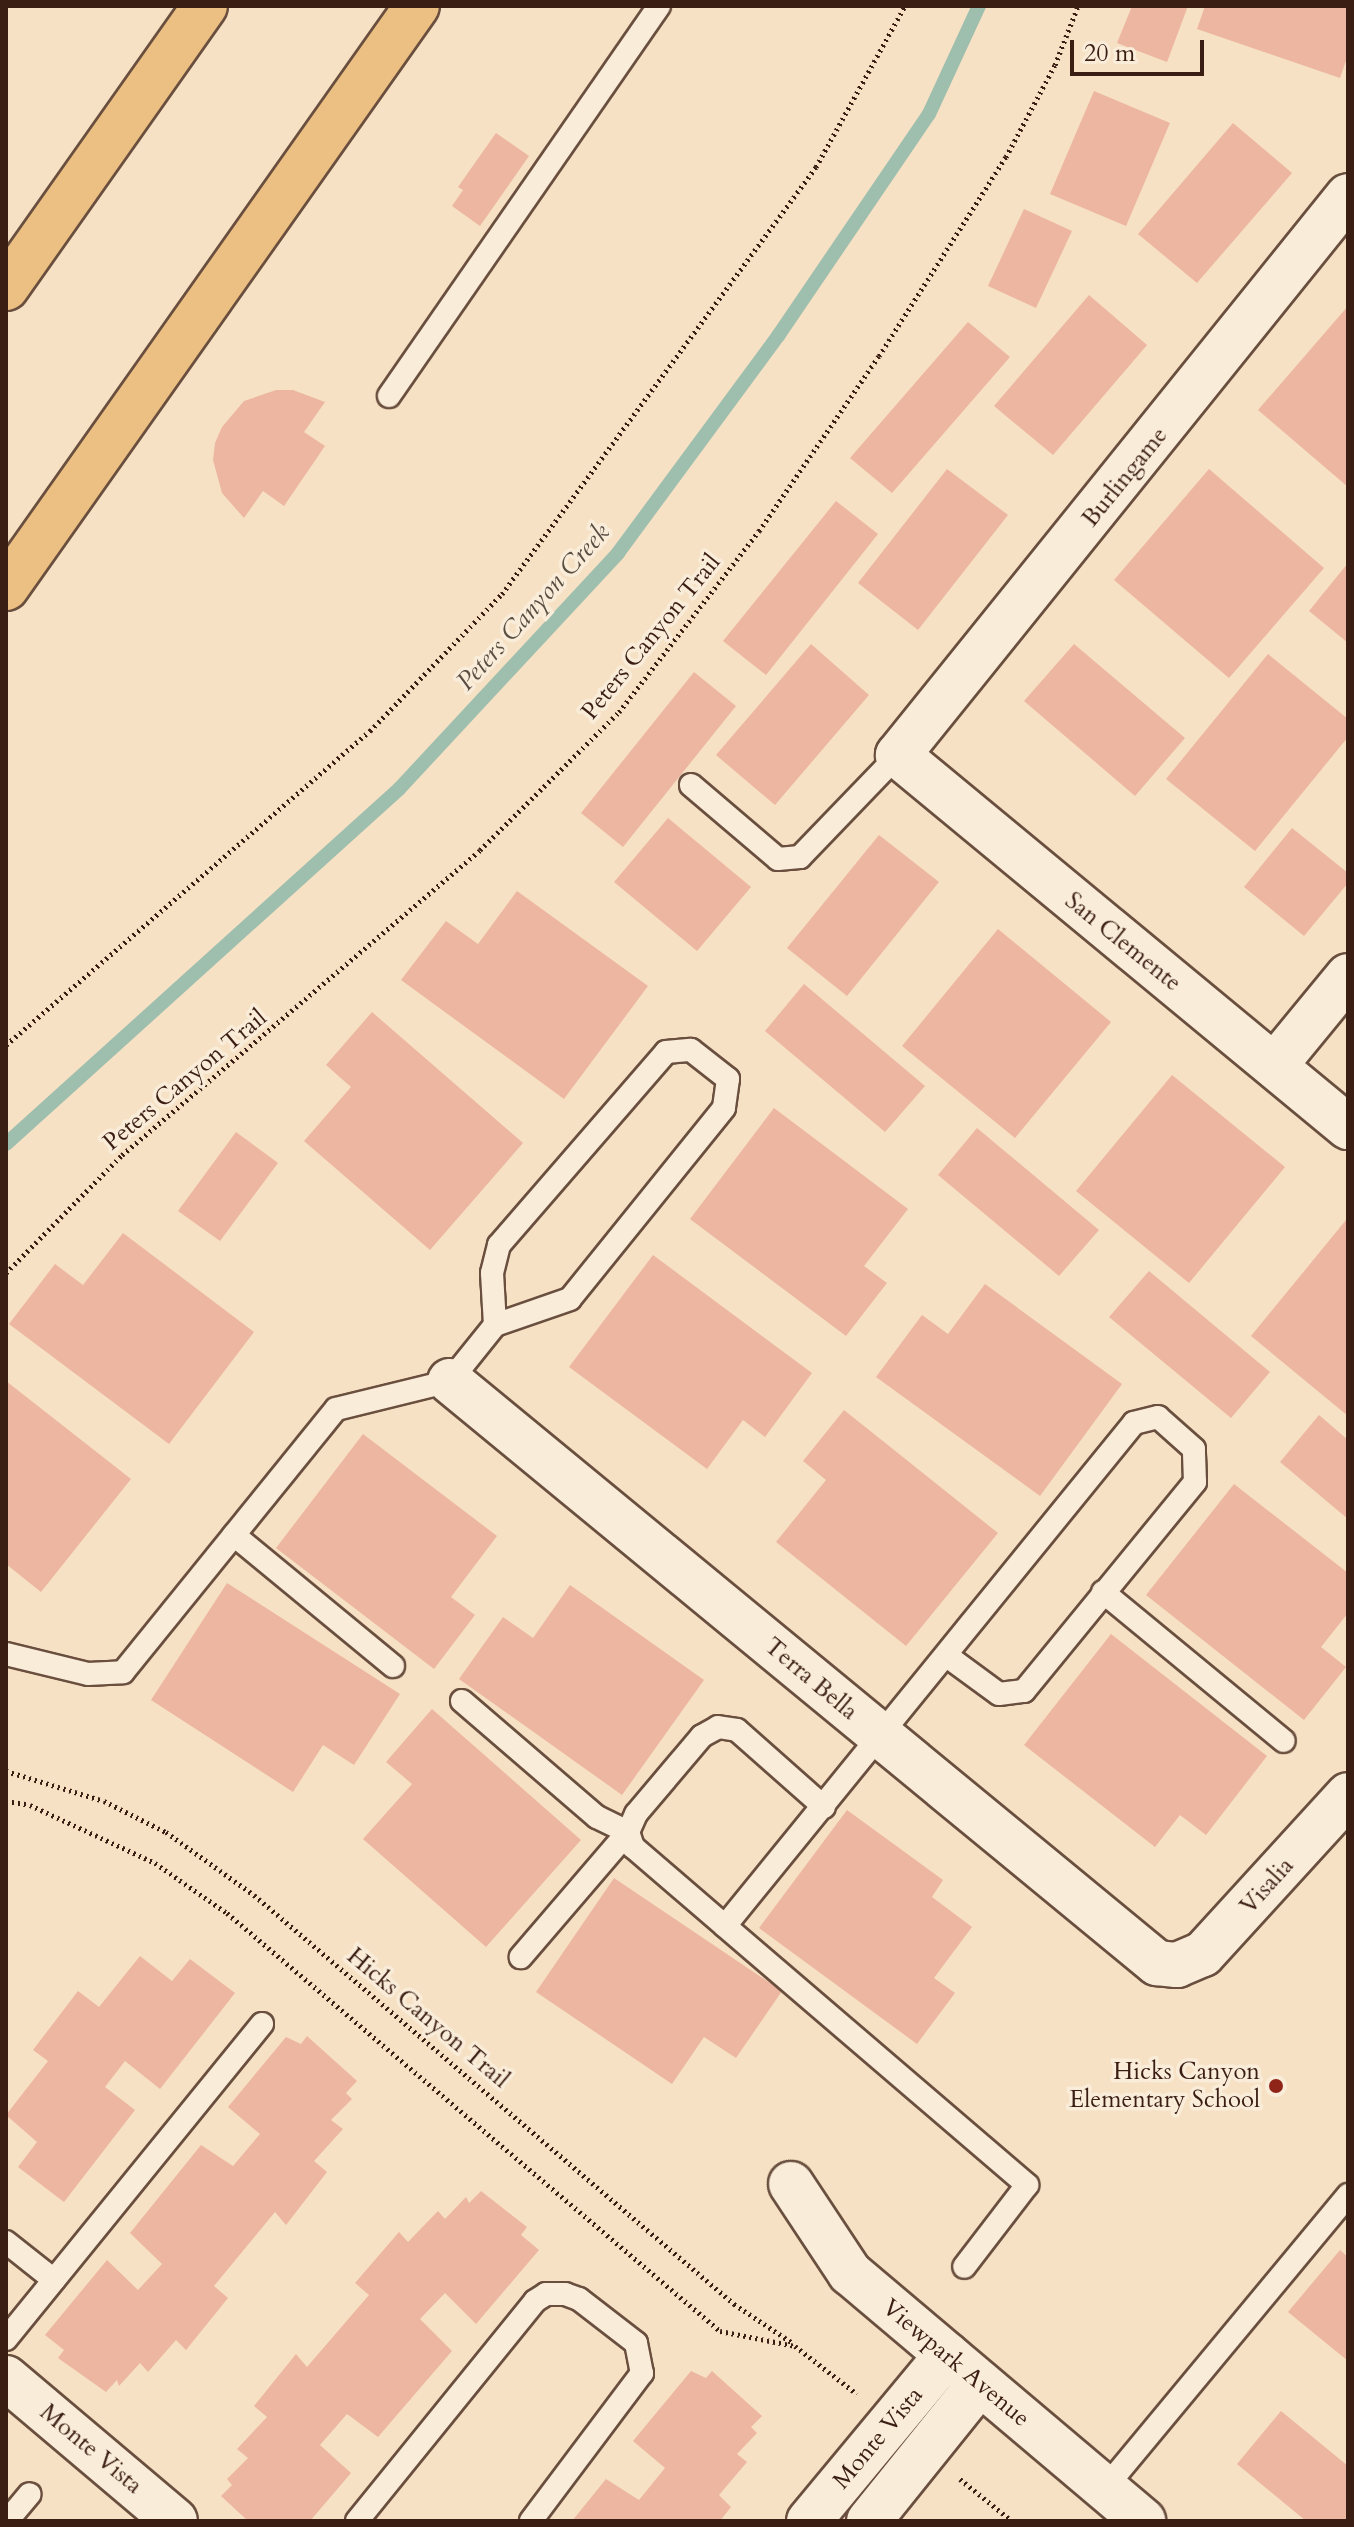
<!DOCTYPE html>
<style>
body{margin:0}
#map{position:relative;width:1354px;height:2527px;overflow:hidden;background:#f6e1c4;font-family:Cardo,serif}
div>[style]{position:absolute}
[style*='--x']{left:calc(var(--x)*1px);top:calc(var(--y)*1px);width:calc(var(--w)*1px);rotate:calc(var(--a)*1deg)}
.stream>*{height:14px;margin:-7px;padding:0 7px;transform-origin:7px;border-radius:7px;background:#9ebeae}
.building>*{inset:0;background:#edb6a1}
.path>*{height:5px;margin-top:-2.5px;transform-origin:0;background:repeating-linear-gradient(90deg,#3b1e13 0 2px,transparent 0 6px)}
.roads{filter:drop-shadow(2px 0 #6a4f3f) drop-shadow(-2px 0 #6a4f3f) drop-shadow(0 2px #6a4f3f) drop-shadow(0 -2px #6a4f3f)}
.service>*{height:22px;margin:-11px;padding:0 11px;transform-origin:11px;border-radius:11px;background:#f9ecd9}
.minor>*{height:44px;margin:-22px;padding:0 22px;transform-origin:22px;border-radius:22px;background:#f9ecd9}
.tertiary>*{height:44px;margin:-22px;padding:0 22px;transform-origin:22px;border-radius:22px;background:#f9ecd9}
.motorway>*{height:44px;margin:-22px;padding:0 22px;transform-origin:22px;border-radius:22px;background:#ebc082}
.dots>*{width:22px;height:22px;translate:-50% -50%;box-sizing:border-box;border:4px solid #f9ecd9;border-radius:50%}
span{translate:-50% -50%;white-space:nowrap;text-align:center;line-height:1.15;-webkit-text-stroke:7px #f9ecd9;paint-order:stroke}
.street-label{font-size:24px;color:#3b1e13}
.poi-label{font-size:24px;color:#3b1e13}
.right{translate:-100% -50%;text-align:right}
.water-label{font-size:26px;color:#594e42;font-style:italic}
.frame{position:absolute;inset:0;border:8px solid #3b1e13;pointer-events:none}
.scale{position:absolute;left:1070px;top:40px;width:134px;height:36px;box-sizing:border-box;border:4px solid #3b1e13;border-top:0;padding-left:10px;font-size:24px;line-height:28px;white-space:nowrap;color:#3b1e13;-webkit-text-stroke:6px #f9ecd9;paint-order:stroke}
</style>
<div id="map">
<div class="stream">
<div style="--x:6;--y:1144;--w:530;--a:-42.09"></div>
<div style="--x:399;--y:789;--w:322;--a:-47.1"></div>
<div style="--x:618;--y:553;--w:270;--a:-53.6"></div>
<div style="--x:778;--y:336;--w:268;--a:-55.8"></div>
<div style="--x:929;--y:114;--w:119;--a:-65.2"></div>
</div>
<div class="building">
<div style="clip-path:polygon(1132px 6px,1188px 6px,1167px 62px,1117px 43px)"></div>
<div style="clip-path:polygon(1205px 6px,1348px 6px,1348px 55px,1340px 78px,1197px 29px)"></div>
<div style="clip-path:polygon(1094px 91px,1170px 123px,1126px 226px,1050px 194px)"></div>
<div style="clip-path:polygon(1233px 123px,1292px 173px,1197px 283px,1138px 234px)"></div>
<div style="clip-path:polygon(496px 133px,529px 156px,480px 226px,452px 206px,463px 190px,458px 187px)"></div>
<div style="clip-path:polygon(1024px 209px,1072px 231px,1036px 308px,988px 286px)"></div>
<div style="clip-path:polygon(1089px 295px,1147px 345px,1053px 455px,994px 406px)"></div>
<div style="clip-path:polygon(1348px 306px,1348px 487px,1258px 410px)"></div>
<div style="clip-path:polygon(968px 322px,1010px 357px,892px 493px,850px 458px)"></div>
<div style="clip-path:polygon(276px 390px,293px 390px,325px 402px,304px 432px,325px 446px,284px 506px,263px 491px,244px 518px,222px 493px,213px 460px,215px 443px,222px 427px,244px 401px)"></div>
<div style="clip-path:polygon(947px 469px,1008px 515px,918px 630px,858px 583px)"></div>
<div style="clip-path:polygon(1209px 469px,1324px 568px,1229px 678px,1114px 580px)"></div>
<div style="clip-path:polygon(836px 501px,878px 534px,766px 675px,723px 641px)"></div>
<div style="clip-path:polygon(1348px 563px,1348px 643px,1309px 611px)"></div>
<div style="clip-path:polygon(811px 644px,869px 695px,775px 805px,716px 755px)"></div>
<div style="clip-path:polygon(1074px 644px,1185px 738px,1135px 796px,1024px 701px)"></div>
<div style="clip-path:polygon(1268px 654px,1348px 719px,1348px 737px,1255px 851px,1166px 779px)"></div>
<div style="clip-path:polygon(694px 672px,736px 706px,623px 847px,581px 813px)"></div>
<div style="clip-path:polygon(668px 818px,751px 887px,697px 951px,614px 882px)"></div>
<div style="clip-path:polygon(1292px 828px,1348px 873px,1348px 883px,1304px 936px,1244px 887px)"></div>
<div style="clip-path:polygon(879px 835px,939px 882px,847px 996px,787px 948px)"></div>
<div style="clip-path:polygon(517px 891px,648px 986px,564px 1099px,401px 980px,446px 921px,478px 944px)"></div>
<div style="clip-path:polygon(998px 929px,1111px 1022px,1015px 1138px,902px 1046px)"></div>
<div style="clip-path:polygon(804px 984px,925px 1086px,885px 1132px,765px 1031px)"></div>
<div style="clip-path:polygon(372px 1012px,523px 1143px,430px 1250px,304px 1141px,351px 1087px,326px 1065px)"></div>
<div style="clip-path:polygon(1172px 1075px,1285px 1167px,1189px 1283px,1076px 1191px)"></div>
<div style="clip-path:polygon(774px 1108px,908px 1209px,864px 1266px,887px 1283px,846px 1336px,690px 1219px)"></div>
<div style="clip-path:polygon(977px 1128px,1099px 1230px,1059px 1276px,938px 1175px)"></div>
<div style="clip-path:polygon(236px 1132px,278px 1163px,220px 1241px,178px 1211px)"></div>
<div style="clip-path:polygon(1346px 1220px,1348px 1222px,1348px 1416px,1251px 1336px)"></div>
<div style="clip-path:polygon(123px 1233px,254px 1332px,169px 1444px,9px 1324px,55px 1264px,83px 1285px)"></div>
<div style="clip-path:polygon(653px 1255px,812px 1373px,765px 1437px,743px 1420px,707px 1469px,569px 1367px)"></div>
<div style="clip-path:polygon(1149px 1271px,1270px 1372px,1231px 1418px,1109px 1317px)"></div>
<div style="clip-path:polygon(985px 1284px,1122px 1384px,1040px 1496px,876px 1377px,922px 1315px,948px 1334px)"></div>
<div style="clip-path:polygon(6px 1381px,131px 1479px,41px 1592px,6px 1564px)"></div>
<div style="clip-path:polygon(844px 1410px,998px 1533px,906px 1646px,776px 1542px,826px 1480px,803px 1461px)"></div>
<div style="clip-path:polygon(1319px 1415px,1348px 1440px,1348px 1519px,1280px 1462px)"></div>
<div style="clip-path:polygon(363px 1434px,497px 1536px,451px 1597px,475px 1615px,434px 1669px,276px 1548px)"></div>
<div style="clip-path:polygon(1234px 1484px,1348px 1573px,1348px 1613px,1321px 1647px,1346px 1667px,1304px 1720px,1146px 1595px)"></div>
<div style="clip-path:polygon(227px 1583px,400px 1694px,354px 1765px,323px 1745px,293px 1792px,151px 1700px)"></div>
<div style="clip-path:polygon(570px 1585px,704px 1680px,622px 1795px,459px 1679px,503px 1617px,533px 1638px)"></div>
<div style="clip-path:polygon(1111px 1634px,1267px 1756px,1206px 1835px,1180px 1815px,1155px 1847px,1024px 1745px)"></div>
<div style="clip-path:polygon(432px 1709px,581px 1840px,486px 1947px,363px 1839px,412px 1784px,386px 1762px)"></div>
<div style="clip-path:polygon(847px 1810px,943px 1880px,932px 1897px,972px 1927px,934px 1978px,955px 1993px,917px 2044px,759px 1928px)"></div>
<div style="clip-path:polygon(614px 1878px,782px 1991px,736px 2058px,704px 2037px,672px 2084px,536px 1992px)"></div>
<div style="clip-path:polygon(140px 1956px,172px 1981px,190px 1959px,235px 1993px,160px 2089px,125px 2061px,105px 2087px,135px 2110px,64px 2202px,18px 2167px,37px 2142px,6px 2115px,48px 2061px,33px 2050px,78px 1991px,99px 2007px)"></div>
<div style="clip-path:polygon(307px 2036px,357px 2081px,346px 2093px,352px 2099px,331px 2120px,343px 2129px,314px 2161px,327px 2172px,286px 2225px,275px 2212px,214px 2286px,228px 2298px,186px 2350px,176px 2340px,148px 2372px,140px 2363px,119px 2386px,117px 2380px,106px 2392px,58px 2358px,64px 2350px,45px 2335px,107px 2260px,138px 2290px,162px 2264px,130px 2233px,201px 2145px,233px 2166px,260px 2134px,228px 2107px,286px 2037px,301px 2044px)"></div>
<div style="clip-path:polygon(481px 2191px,527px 2227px,521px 2235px,539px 2250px,476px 2324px,445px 2293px,420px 2319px,452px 2351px,378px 2437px,347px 2414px,320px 2445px,351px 2473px,310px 2521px,248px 2521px,221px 2496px,232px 2485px,227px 2479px,248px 2458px,237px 2449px,267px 2417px,254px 2406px,296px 2354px,307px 2367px,369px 2295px,355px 2283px,399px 2232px,408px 2242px,438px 2211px,445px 2219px,466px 2197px,469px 2203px)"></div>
<div style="clip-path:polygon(1340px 2250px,1348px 2257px,1348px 2361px,1288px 2312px)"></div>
<div style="clip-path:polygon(691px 2371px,706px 2378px,712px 2371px,762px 2416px,751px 2427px,757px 2433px,737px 2454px,747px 2462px,719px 2495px,731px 2507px,720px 2521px,572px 2521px,606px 2479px,639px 2500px,665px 2468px,633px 2441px)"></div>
<div style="clip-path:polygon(1281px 2411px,1348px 2466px,1348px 2521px,1306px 2521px,1237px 2464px)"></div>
</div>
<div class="path">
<div style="--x:6;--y:1045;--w:481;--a:-40.8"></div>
<div style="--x:370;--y:731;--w:190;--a:-46.1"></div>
<div style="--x:502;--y:594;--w:530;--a:-53.67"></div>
<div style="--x:816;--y:167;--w:184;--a:-61.1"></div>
<div style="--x:6;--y:1273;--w:165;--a:-45.5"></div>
<div style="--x:122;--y:1155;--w:470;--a:-40.4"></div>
<div style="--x:480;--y:850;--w:196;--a:-44.8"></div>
<div style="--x:619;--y:712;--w:229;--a:-52.3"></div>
<div style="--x:759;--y:531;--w:212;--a:-55.6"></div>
<div style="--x:879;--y:356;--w:236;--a:-57.5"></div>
<div style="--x:1006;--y:157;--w:104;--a:-62"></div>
<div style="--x:1055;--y:65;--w:63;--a:-68.7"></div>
<div style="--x:6;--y:1771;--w:102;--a:17"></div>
<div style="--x:104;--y:1801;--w:69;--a:26.6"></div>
<div style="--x:166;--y:1832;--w:108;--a:35.6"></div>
<div style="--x:254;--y:1895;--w:631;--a:40.43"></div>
<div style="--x:734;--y:2304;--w:72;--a:33.7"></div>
<div style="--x:6;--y:1801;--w:24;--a:9"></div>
<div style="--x:30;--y:1805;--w:138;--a:24.9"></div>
<div style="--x:155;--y:1863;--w:88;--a:34.8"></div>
<div style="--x:227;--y:1913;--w:646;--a:40.29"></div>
<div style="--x:720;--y:2331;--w:76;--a:11.3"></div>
<div style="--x:795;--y:2346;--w:78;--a:37.7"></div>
<div style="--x:960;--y:2479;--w:67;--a:38.9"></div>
</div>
<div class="roads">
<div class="service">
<div style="--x:389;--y:396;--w:474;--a:-55.3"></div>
<div style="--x:691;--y:785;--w:114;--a:40.4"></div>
<div style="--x:778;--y:859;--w:22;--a:-5"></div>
<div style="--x:800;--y:857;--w:141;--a:-46.1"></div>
<div style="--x:234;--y:1535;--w:206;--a:39.5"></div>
<div style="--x:1103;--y:1592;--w:234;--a:39.5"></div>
<div style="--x:6;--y:1654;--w:84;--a:13.7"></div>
<div style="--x:88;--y:1674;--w:35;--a:-3"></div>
<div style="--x:123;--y:1672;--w:338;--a:-51"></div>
<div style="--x:336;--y:1409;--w:117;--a:-13.8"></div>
<div style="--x:450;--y:1381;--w:72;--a:-51.2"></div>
<div style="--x:495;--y:1325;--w:52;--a:-93.3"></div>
<div style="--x:492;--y:1273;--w:29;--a:-76"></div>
<div style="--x:499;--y:1245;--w:255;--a:-49.1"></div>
<div style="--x:666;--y:1052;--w:25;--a:-5"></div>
<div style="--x:691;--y:1050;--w:47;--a:38.1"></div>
<div style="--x:728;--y:1079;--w:29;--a:98"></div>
<div style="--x:724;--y:1108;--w:245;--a:128.9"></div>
<div style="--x:570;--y:1299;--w:79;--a:160.9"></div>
<div style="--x:947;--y:1656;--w:64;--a:36.2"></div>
<div style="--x:999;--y:1694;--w:25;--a:-7"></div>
<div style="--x:1024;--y:1691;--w:270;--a:-50.7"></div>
<div style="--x:1195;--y:1482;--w:33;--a:-92"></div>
<div style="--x:1194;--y:1449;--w:48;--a:-138.4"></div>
<div style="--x:1158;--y:1417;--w:25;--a:166"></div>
<div style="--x:1134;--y:1423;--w:648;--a:129.12"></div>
<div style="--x:725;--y:1926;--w:398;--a:40.6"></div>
<div style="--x:1027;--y:2185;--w:103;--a:127.5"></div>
<div style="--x:462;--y:1701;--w:178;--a:40.7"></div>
<div style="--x:597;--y:1817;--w:34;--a:26"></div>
<div style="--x:628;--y:1832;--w:165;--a:130.6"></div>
<div style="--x:725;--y:1926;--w:121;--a:-139.3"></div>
<div style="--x:633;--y:1847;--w:16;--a:-108"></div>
<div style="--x:628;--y:1832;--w:20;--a:-66"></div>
<div style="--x:636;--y:1814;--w:102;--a:-49.8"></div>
<div style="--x:702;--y:1736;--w:18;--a:-29"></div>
<div style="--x:718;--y:1727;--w:19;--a:9"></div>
<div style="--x:737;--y:1730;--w:116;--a:41.5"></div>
<div style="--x:6;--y:2242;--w:61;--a:38.4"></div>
<div style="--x:6;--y:2339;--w:406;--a:-50.9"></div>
<div style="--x:1105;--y:2488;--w:381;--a:-50.3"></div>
<div style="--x:7;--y:2521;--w:35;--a:-50"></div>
<div style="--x:357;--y:2521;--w:283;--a:-51"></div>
<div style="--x:535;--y:2301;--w:13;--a:-32"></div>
<div style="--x:546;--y:2294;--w:19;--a:0"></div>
<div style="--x:565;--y:2294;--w:15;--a:20"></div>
<div style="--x:579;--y:2299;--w:72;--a:37.7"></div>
<div style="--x:636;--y:2343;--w:31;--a:79"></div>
<div style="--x:642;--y:2373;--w:185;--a:126.9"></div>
</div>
<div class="minor">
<div style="--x:1348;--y:196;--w:718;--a:128.83"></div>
<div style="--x:898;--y:755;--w:584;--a:39.58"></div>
<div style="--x:1275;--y:1065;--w:115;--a:-50.6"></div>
<div style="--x:450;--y:1381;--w:916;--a:39.46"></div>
<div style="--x:1157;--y:1963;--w:20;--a:6"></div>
<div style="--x:1177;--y:1965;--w:28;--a:-23"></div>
<div style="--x:1203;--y:1954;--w:215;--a:-47.6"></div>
<div style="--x:6;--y:2378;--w:221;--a:40.2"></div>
<div style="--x:809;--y:2521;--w:216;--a:-50.3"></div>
<div style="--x:869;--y:2521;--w:177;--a:-51.2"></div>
</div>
<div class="tertiary">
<div style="--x:791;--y:2184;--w:107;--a:56.5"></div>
<div style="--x:850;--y:2273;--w:384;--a:40.2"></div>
</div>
<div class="motorway">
<div style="--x:6;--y:288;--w:345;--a:-54.8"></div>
<div style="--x:6;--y:588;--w:712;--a:-54.77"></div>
</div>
</div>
<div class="dots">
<div style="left:1276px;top:2086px;background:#8f2418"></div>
</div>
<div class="street-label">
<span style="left:1125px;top:477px;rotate:-51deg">Burlingame</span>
<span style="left:651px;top:637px;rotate:-51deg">Peters Canyon Trail</span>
<span style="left:1123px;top:942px;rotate:39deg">San Clemente</span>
<span style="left:185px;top:1080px;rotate:-40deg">Peters Canyon Trail</span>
<span style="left:811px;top:1679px;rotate:40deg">Terra Bella</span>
<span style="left:1267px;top:1886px;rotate:-48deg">Visalia</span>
<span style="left:428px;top:2018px;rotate:40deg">Hicks Canyon Trail</span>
<span style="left:956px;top:2363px;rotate:40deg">Viewpark Avenue</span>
<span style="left:878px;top:2438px;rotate:-50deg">Monte Vista</span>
<span style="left:91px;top:2449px;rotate:40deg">Monte Vista</span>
</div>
<div class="poi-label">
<span class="right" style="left:1260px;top:2086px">Hicks Canyon<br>Elementary School</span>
</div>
<div class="water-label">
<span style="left:533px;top:607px;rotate:-48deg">Peters Canyon Creek</span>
</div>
<div class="frame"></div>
<div class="scale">20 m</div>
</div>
